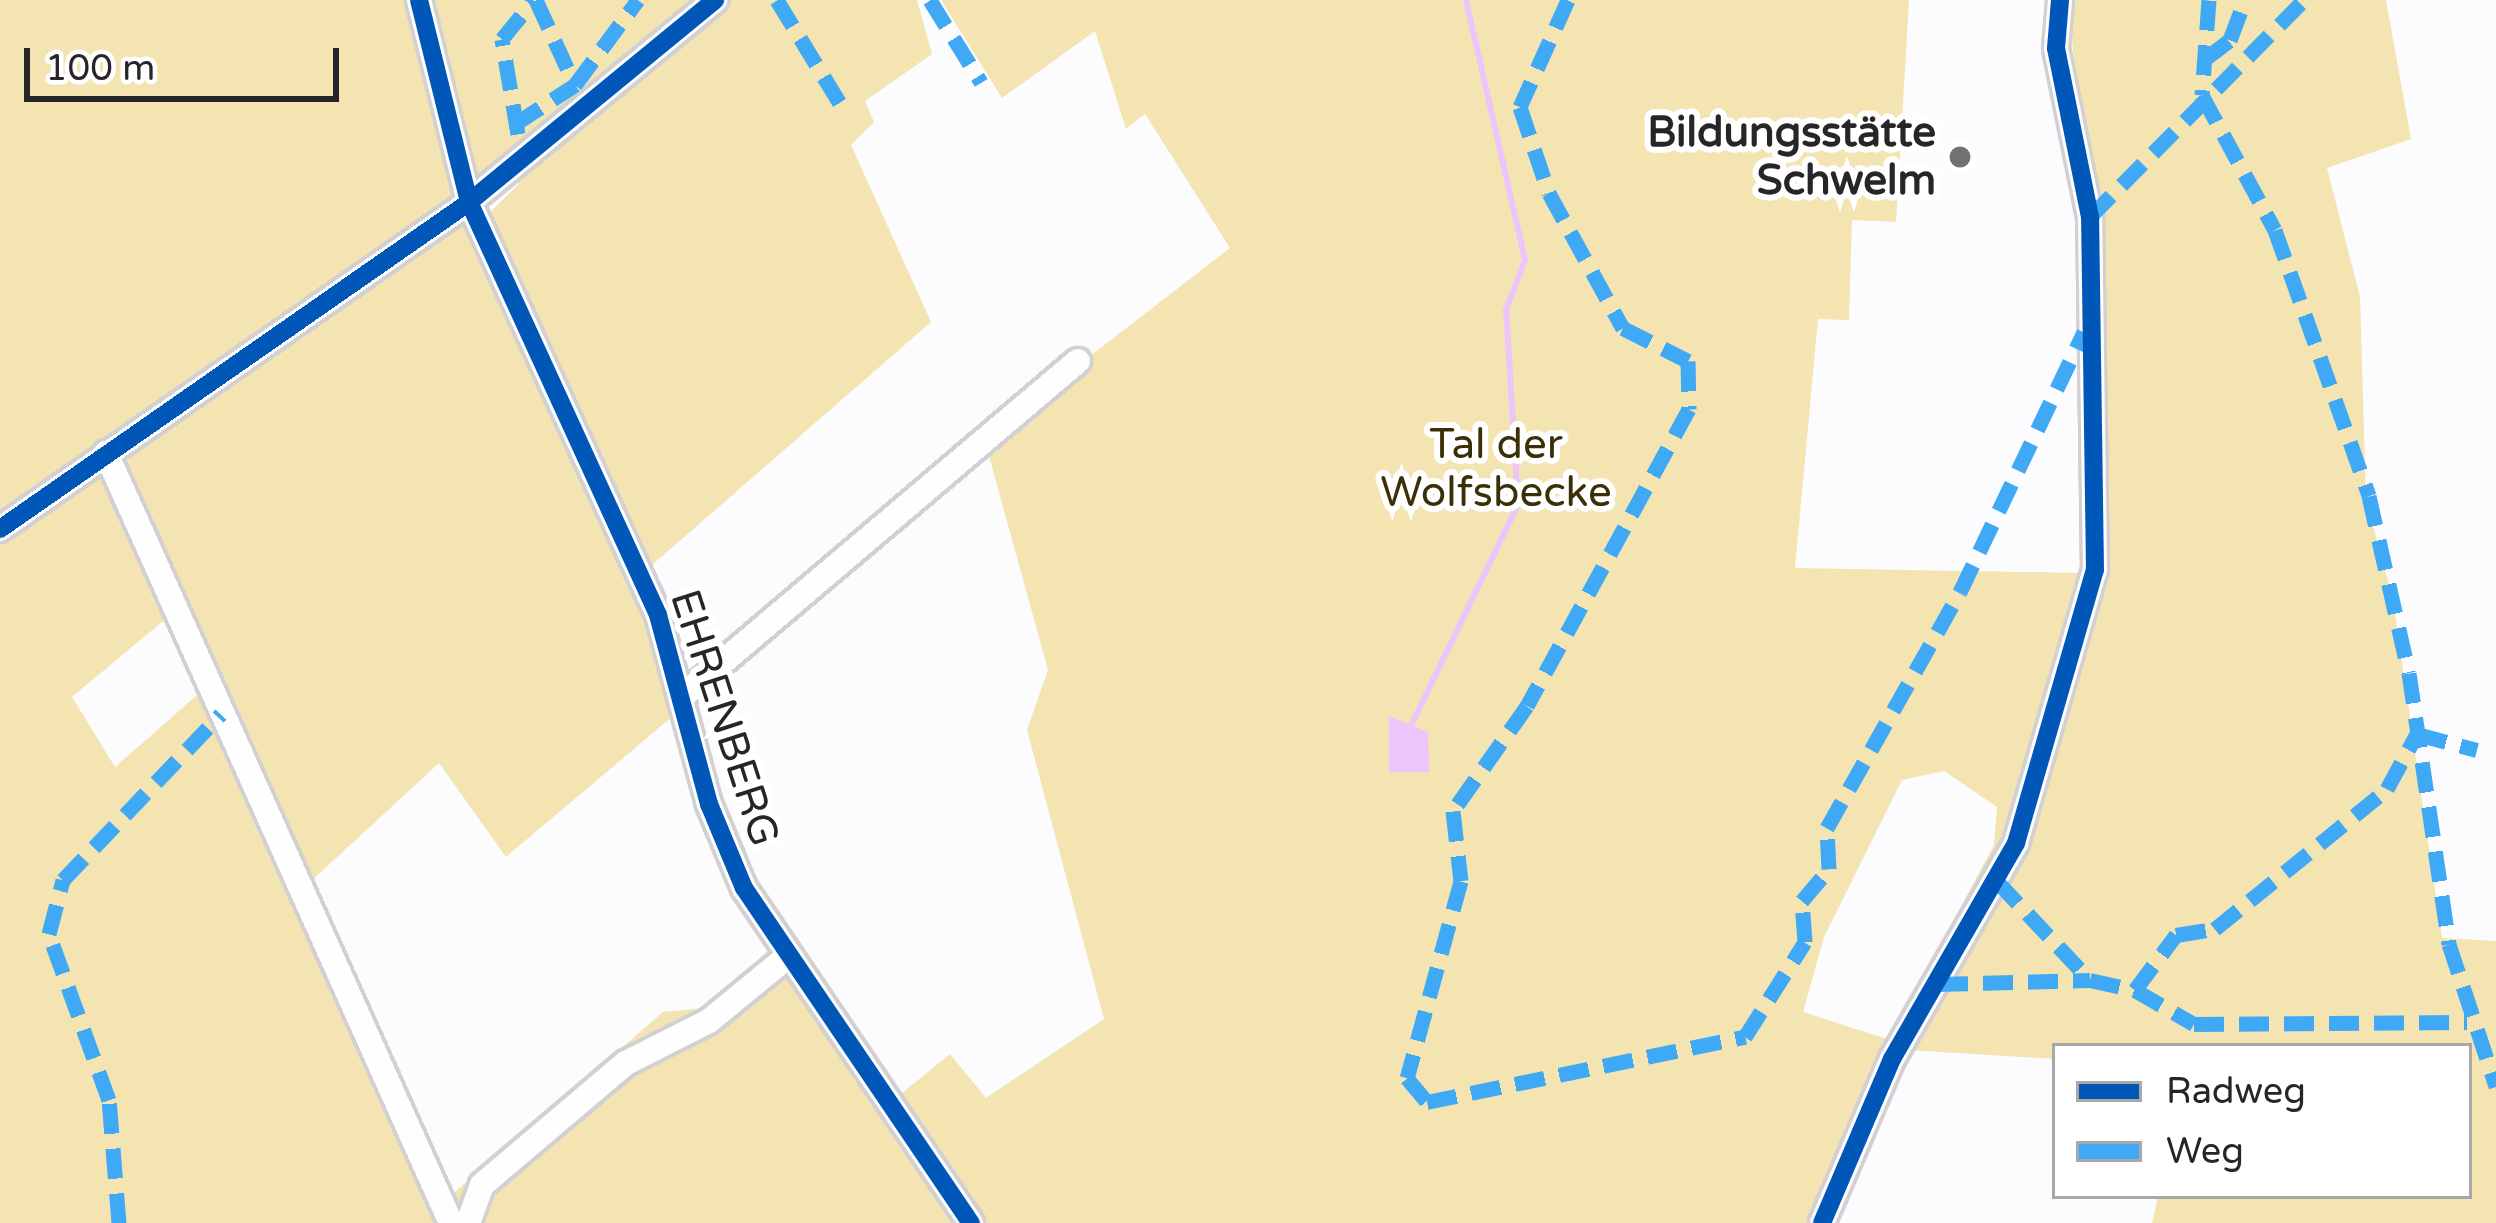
<!DOCTYPE html>
<meta charset="utf-8">
<style>
body{margin:0}
#map{position:relative;width:2496px;height:1223px;overflow:hidden;background:#fcfbfd;font-family:"Varela Round",sans-serif}
div>[style]{position:absolute}
[style*='--x']{left:calc(var(--x)*1px);top:calc(var(--y)*1px);width:calc(var(--w)*1px);rotate:calc(var(--a)*1deg)}
.green>*{inset:0;background:#f3e4b2}
.water>*{inset:0;background:#edc5fc}
.stream>*{height:6px;margin:-3px;padding:0 3px;transform-origin:3px;border-radius:3px;background:#edc5fc}
.roads{filter:drop-shadow(3px 0 #d2d0d3) drop-shadow(-3px 0 #d2d0d3) drop-shadow(0 3px #d2d0d3) drop-shadow(0 -3px #d2d0d3)}
.minor>*{height:24px;margin:-12px;padding:0 12px;transform-origin:12px;border-radius:12px;background:#fffeff}
.quiet>*{height:15px;margin-top:-7.5px;transform-origin:0;background:repeating-linear-gradient(90deg,#3fa9f5 0 30px,transparent 0 45px)}
.cycleway>*{height:18px;margin:-9px;padding:0 9px;transform-origin:9px;border-radius:9px;background:#0057b8}
.dots>*{width:33px;height:33px;translate:-50% -50%;box-sizing:border-box;border:6px solid #fff;border-radius:50%}
span{translate:-50% -50%;white-space:nowrap;text-align:center;line-height:1.15;-webkit-text-stroke:12px #fff;paint-order:stroke}
.poi-label{font-size:42px;color:#282529;font-weight:700}
.right{translate:-100% -50%;text-align:right}
.park-label{font-size:42px;color:#3b3005}
.street-label{font-size:42px;color:#282529}
.legend{position:absolute;left:2052px;top:1043px;width:420px;height:156px;box-sizing:border-box;background:#fff;border:3px solid #a9a8a9;margin:0;padding:15px 21px;list-style:none;font-size:36px;color:#282529}
.legend li{display:flex;align-items:center;gap:24px;height:60px}
.legend b{width:60px;border:3px solid #a9a8a9}
.scale{position:absolute;left:24px;top:48px;width:315px;height:54px;box-sizing:border-box;border:6px solid #282529;border-top:0;padding-left:15px;font-size:36px;line-height:42px;white-space:nowrap;color:#282529;-webkit-text-stroke:9px #fff;paint-order:stroke}
</style>
<div id="map">
<div class="green">
<div style="clip-path:polygon(evenodd,0 0,412px 0,469px 205px,632px 562px,680px 710px,506px 857px,439px 763px,309px 883px,455px 1223px,0 1223px,0 0,180px 607px,212px 682px,115px 767px,72px 697px,180px 607px)"></div>
<div style="clip-path:polygon(421px 0,917px 0,932px 54px,865px 101px,874px 122px,851px 145px,931px 322px,644px 572px,481px 221px,519px 184px,514px 171px,474px 186px)"></div>
<div style="clip-path:polygon(evenodd,941px 0,1909px 0,1896px 222px,1852px 220px,1849px 320px,1818px 319px,1795px 568px,2083px 573px,2099px 312px,2068px 0,2386px 0,2411px 139px,2327px 168px,2360px 297px,2366px 499px,2393px 600px,2442px 938px,2496px 941px,2496px 1223px,2152px 1223px,2158px 1196px,2469px 1196px,2469px 1046px,2055px 1046px,2055px 1059px,1892px 1049px,1816px 1223px,458px 1223px,450px 1196px,663px 1012px,707px 1008px,780px 953px,896px 1098px,950px 1054px,986px 1098px,1104px 1019px,1027px 730px,1048px 670px,984px 438px,1230px 248px,1145px 114px,1126px 129px,1095px 31px,1002px 98px,941px 0,1944px 771px,1997px 807px,1994px 845px,1890px 1040px,1803px 1012px,1824px 937px,1902px 780px,1944px 771px)"></div>
</div>
<div class="water">
<div style="clip-path:polygon(1389px 716px,1428px 732px,1429px 772px,1389px 772px)"></div>
</div>
<div class="stream">
<div style="--x:1408;--y:732;--w:253;--a:-64.2"></div>
<div style="--x:1518;--y:504;--w:194;--a:-93.5"></div>
<div style="--x:1506;--y:310;--w:53;--a:-69.2"></div>
<div style="--x:1525;--y:260;--w:267;--a:-102.8"></div>
</div>
<div class="roads">
<div class="minor">
<div style="--x:419;--y:0;--w:208;--a:76.1"></div>
<div style="--x:469;--y:202;--w:454;--a:65.4"></div>
<div style="--x:658;--y:615;--w:196;--a:74.9"></div>
<div style="--x:709;--y:804;--w:91;--a:67.4"></div>
<div style="--x:744;--y:888;--w:405;--a:55.9"></div>
<div style="--x:106;--y:453;--w:844;--a:65.87"></div>
<div style="--x:0;--y:529;--w:570;--a:-34.86"></div>
<div style="--x:468;--y:203;--w:320;--a:-39.4"></div>
<div style="--x:685;--y:694;--w:515;--a:-40.28"></div>
<div style="--x:468;--y:1223;--w:40;--a:-69.8"></div>
<div style="--x:482;--y:1185;--w:189;--a:-40.3"></div>
<div style="--x:626;--y:1063;--w:93;--a:-26.8"></div>
<div style="--x:709;--y:1021;--w:101;--a:-39.4"></div>
<div style="--x:1822;--y:1223;--w:178;--a:-66.9"></div>
<div style="--x:1892;--y:1059;--w:249;--a:-60.1"></div>
<div style="--x:2016;--y:843;--w:284;--a:-73.9"></div>
<div style="--x:2095;--y:570;--w:353;--a:-90.8"></div>
<div style="--x:2090;--y:217;--w:172;--a:-101.4"></div>
<div style="--x:2056;--y:48;--w:48;--a:-85.2"></div>
</div>
</div>
<div class="quiet">
<div style="--x:536;--y:0;--w:94;--a:65.4"></div>
<div style="--x:777;--y:0;--w:123;--a:58.6"></div>
<div style="--x:930;--y:0;--w:97;--a:58.1"></div>
<div style="--x:1568;--y:0;--w:117;--a:114.2"></div>
<div style="--x:1520;--y:107;--w:91;--a:71.4"></div>
<div style="--x:1549;--y:193;--w:154;--a:61.3"></div>
<div style="--x:1623;--y:328;--w:73;--a:26.9"></div>
<div style="--x:1688;--y:361;--w:48;--a:88.8"></div>
<div style="--x:1689;--y:409;--w:338;--a:118.6"></div>
<div style="--x:1527;--y:706;--w:128;--a:125.2"></div>
<div style="--x:1453;--y:811;--w:70;--a:83.5"></div>
<div style="--x:1461;--y:881;--w:204;--a:105.3"></div>
<div style="--x:1407;--y:1078;--w:31;--a:50"></div>
<div style="--x:1427;--y:1102;--w:325;--a:-11.6"></div>
<div style="--x:1745;--y:1037;--w:112;--a:-57.7"></div>
<div style="--x:1805;--y:942;--w:41;--a:-94.2"></div>
<div style="--x:1802;--y:901;--w:42;--a:-49.8"></div>
<div style="--x:1829;--y:869;--w:41;--a:-92.8"></div>
<div style="--x:1827;--y:828;--w:271;--a:-60.6"></div>
<div style="--x:1960;--y:592;--w:288;--a:-64.5"></div>
<div style="--x:2209;--y:0;--w:95;--a:94.2"></div>
<div style="--x:2202;--y:95;--w:153;--a:61.6"></div>
<div style="--x:2275;--y:230;--w:282;--a:70.5"></div>
<div style="--x:2369;--y:496;--w:181;--a:77.3"></div>
<div style="--x:2409;--y:673;--w:274;--a:81.6"></div>
<div style="--x:2449;--y:944;--w:150;--a:71.7"></div>
<div style="--x:2205;--y:59;--w:31;--a:-37"></div>
<div style="--x:2230;--y:40;--w:43;--a:-69.4"></div>
<div style="--x:515;--y:124;--w:72;--a:-33"></div>
<div style="--x:575;--y:85;--w:106;--a:-53.5"></div>
<div style="--x:518;--y:134;--w:96;--a:-99.6"></div>
<div style="--x:502;--y:39;--w:50;--a:-50.6"></div>
<div style="--x:2090;--y:217;--w:305;--a:-45.4"></div>
<div style="--x:1997;--y:881;--w:136;--a:46.8"></div>
<div style="--x:1938;--y:984;--w:152;--a:-1.5"></div>
<div style="--x:2090;--y:980;--w:46;--a:12.5"></div>
<div style="--x:2135;--y:990;--w:68;--a:30"></div>
<div style="--x:2194;--y:1024;--w:273;--a:-0.4"></div>
<div style="--x:2135;--y:990;--w:69;--a:-53.3"></div>
<div style="--x:2176;--y:935;--w:39;--a:-9"></div>
<div style="--x:2215;--y:929;--w:222;--a:-39.1"></div>
<div style="--x:2387;--y:789;--w:63;--a:-61.4"></div>
<div style="--x:2417;--y:734;--w:62;--a:14.9"></div>
<div style="--x:119;--y:1223;--w:123;--a:-94.6"></div>
<div style="--x:109;--y:1100;--w:177;--a:-109.9"></div>
<div style="--x:49;--y:934;--w:56;--a:-75.5"></div>
<div style="--x:63;--y:880;--w:229;--a:-46.4"></div>
</div>
<div class="cycleway">
<div style="--x:419;--y:0;--w:208;--a:76.1"></div>
<div style="--x:469;--y:202;--w:454;--a:65.4"></div>
<div style="--x:658;--y:615;--w:196;--a:74.9"></div>
<div style="--x:709;--y:804;--w:91;--a:67.4"></div>
<div style="--x:744;--y:888;--w:405;--a:55.9"></div>
<div style="--x:0;--y:529;--w:570;--a:-34.86"></div>
<div style="--x:468;--y:203;--w:320;--a:-39.4"></div>
<div style="--x:1822;--y:1223;--w:178;--a:-66.9"></div>
<div style="--x:1892;--y:1059;--w:249;--a:-60.1"></div>
<div style="--x:2016;--y:843;--w:284;--a:-73.9"></div>
<div style="--x:2095;--y:570;--w:353;--a:-90.8"></div>
<div style="--x:2090;--y:217;--w:172;--a:-101.4"></div>
<div style="--x:2056;--y:48;--w:48;--a:-85.2"></div>
</div>
<div class="dots">
<div style="left:1960px;top:157px;background:#727073"></div>
</div>
<div class="poi-label">
<span class="right" style="left:1936px;top:157px">Bildungsstätte<br>Schwelm</span>
</div>
<div class="park-label">
<span style="left:1496px;top:469px">Tal der<br>Wolfsbecke</span>
</div>
<div class="street-label">
<span style="left:724px;top:718px;rotate:72deg">EHRENBERG</span>
</div>
<ul class="legend">
<li><b style="height:15px;background:#0057b8"></b>Radweg</li>
<li><b style="height:15px;background:#3fa9f5"></b>Weg</li>
</ul>
<div class="scale">100 m</div>
</div>
